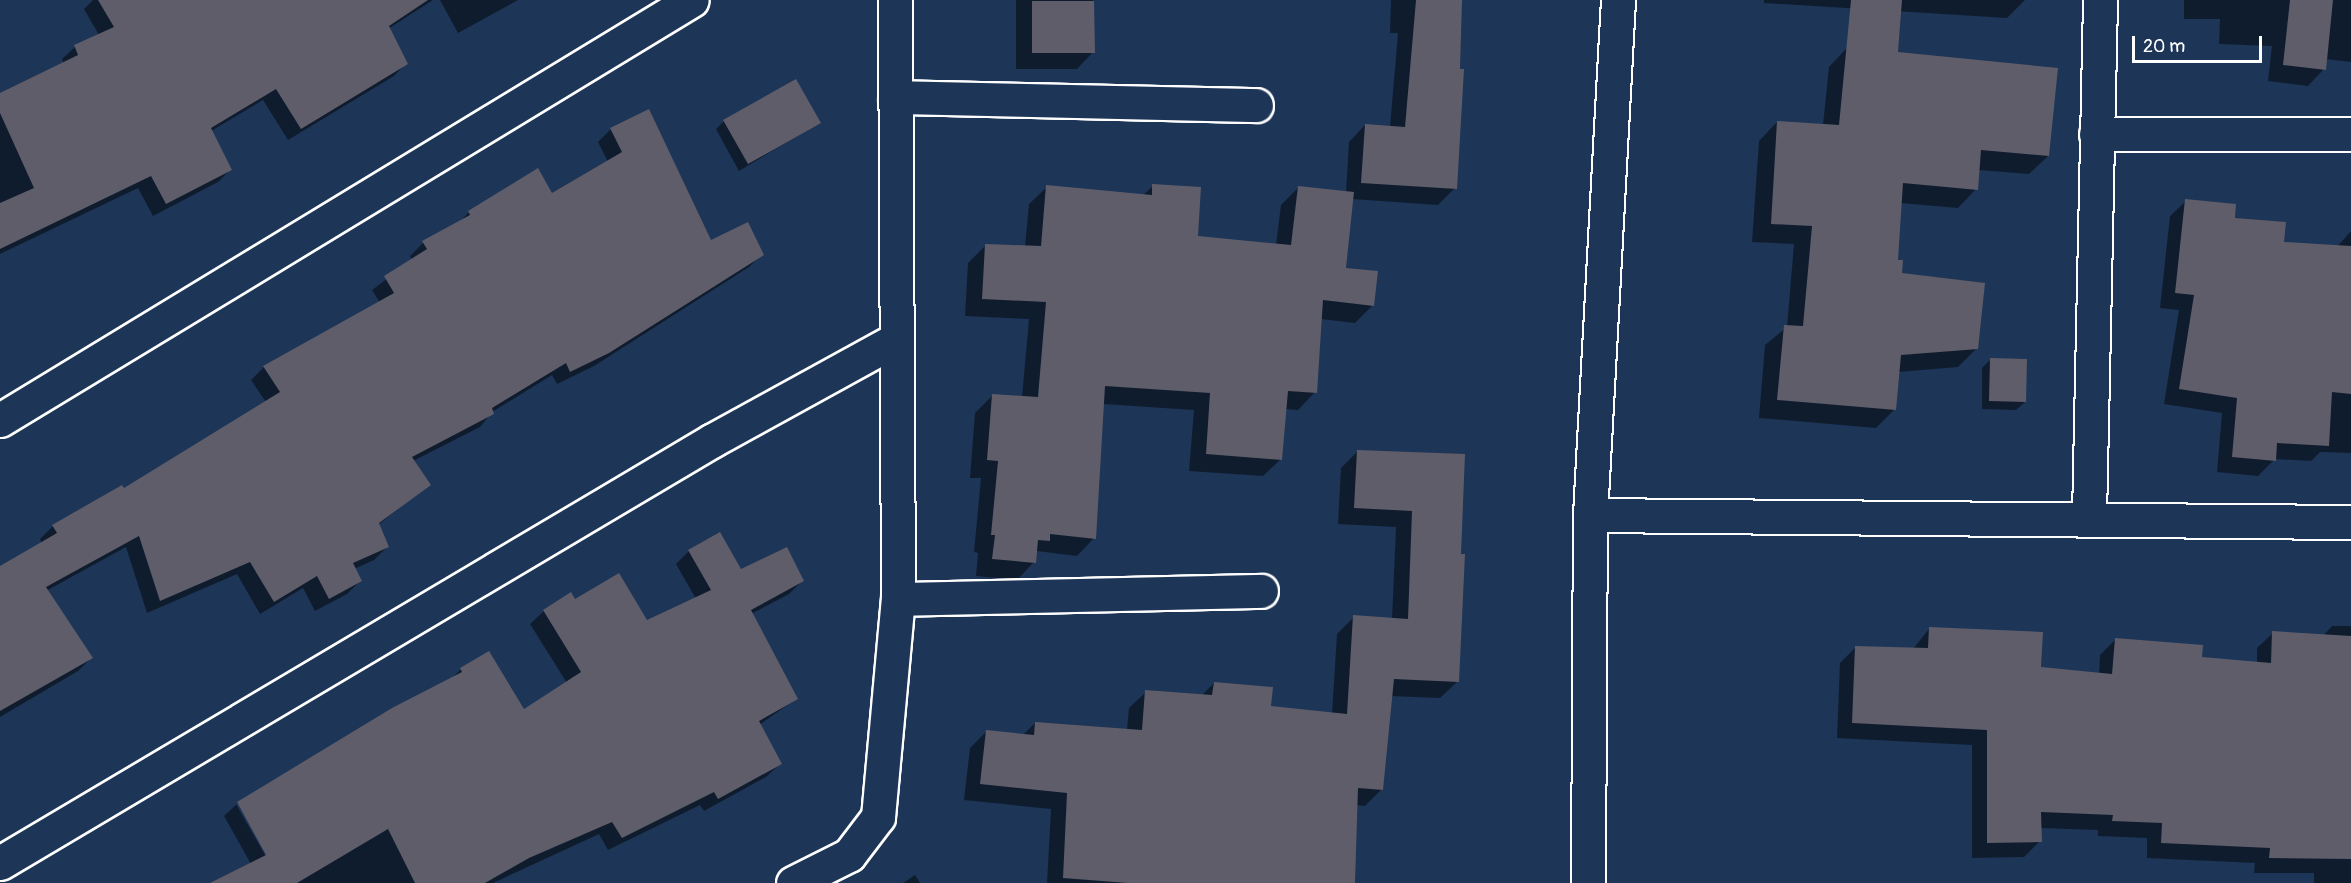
<!DOCTYPE html>
<style>
body{margin:0}
#map{position:relative;width:2351px;height:883px;overflow:hidden;background:#1d3557;font-family:Pangolin,sans-serif}
div>[style]{position:absolute}
[style*='--x']{left:calc(var(--x)*1px);top:calc(var(--y)*1px);width:calc(var(--w)*1px);rotate:calc(var(--a)*1deg)}
.shadow>*{inset:0;background:#0007}
.building>*{inset:0;background:#5f5d6a}
.roads{filter:drop-shadow(2px 0 #fff) drop-shadow(-2px 0 #fff) drop-shadow(0 2px #fff) drop-shadow(0 -2px #fff)}
.street>*{height:33px;margin:-16.5px;padding:0 16.5px;transform-origin:16.5px;border-radius:16.5px;background:#1d3557}
.secondary>*{height:33px;margin:-16.5px;padding:0 16.5px;transform-origin:16.5px;border-radius:16.5px;background:#1d3557}
span{translate:-50% -50%;white-space:nowrap;text-align:center;line-height:1.15;-webkit-text-stroke:6px #1d3557;paint-order:stroke}
.scale{position:absolute;left:2132px;top:36px;width:130px;height:27px;box-sizing:border-box;border:3px solid #fff;border-top:0;padding-left:8px;font-size:18px;line-height:21px;white-space:nowrap;color:#fff;-webkit-text-stroke:4px #1d3557;paint-order:stroke}
</style>
<div id="map">
<div class="shadow">
<div style="clip-path:polygon(93px 0,433px 0,388px 29px,406px 63px,394px 76px,288px 140px,263px 100px,211px 131px,230px 170px,218px 182px,153px 216px,138px 188px,0 254px,0 94px,64px 64px,62px 59px,75px 47px,99px 35px,84px 9px)"></div>
<div style="clip-path:polygon(440px 0,518px 0,458px 33px)"></div>
<div style="clip-path:polygon(1016px 0,1093px 0,1093px 52px,1077px 69px,1016px 69px)"></div>
<div style="clip-path:polygon(1391px 0,1460px 0,1455px 188px,1438px 205px,1352px 199px,1345px 269px,1373px 305px,1355px 323px,1321px 319px,1315px 392px,1298px 410px,1285px 409px,1281px 459px,1263px 476px,1189px 471px,1194px 410px,1103px 404px,1094px 538px,1077px 556px,1037px 551px,1034px 562px,1017px 580px,976px 576px,978px 553px,974px 552px,981px 478px,970px 478px,975px 413px,993px 395px,1022px 397px,1029px 319px,965px 316px,968px 263px,986px 245px,1025px 247px,1029px 204px,1047px 187px,1143px 195px,1153px 186px,1197px 238px,1276px 245px,1281px 205px,1298px 188px,1346px 193px,1349px 142px,1365px 125px,1390px 127px,1398px 33px,1390px 33px)"></div>
<div style="clip-path:polygon(1764px 0,2025px 0,2007px 18px,1764px 3px)"></div>
<div style="clip-path:polygon(2184px 0,2351px 0,2351px 62px,2325px 59px,2324px 69px,2308px 86px,2268px 81px,2272px 46px,2219px 44px,2220px 19px,2184px 19px)"></div>
<div style="clip-path:polygon(1847px 48px,2048px 156px,2029px 174px,1978px 170px,1976px 189px,1958px 208px,1900px 203px,1896px 261px,1900px 274px,1977px 348px,1958px 367px,1898px 372px,1895px 409px,1876px 428px,1759px 418px,1765px 345px,1787px 327px,1794px 244px,1752px 242px,1759px 141px,1777px 122px,1823px 125px,1829px 67px)"></div>
<div style="clip-path:polygon(724px 121px,819px 123px,739px 171px,716px 129px)"></div>
<div style="clip-path:polygon(611px 129px,711px 242px,762px 254px,749px 267px,594px 366px,557px 384px,552px 375px,492px 412px,480px 427px,413px 461px,429px 484px,378px 525px,387px 547px,374px 560px,354px 569px,360px 581px,347px 594px,315px 611px,303px 588px,260px 614px,237px 574px,147px 613px,126px 547px,46px 591px,91px 658px,78px 671px,0 717px,0 568px,42px 544px,40px 539px,53px 526px,124px 490px,266px 402px,251px 380px,264px 367px,380px 303px,372px 290px,412px 260px,410px 256px,423px 243px,458px 224px,469px 212px,552px 195px,608px 162px,598px 142px)"></div>
<div style="clip-path:polygon(2186px 201px,2282px 243px,2337px 247px,2351px 231px,2351px 453px,2320px 452px,2311px 461px,2275px 459px,2258px 476px,2217px 472px,2222px 413px,2164px 404px,2179px 310px,2160px 308px,2170px 216px)"></div>
<div style="clip-path:polygon(1991px 359px,2025px 402px,2016px 410px,1982px 409px,1982px 368px)"></div>
<div style="clip-path:polygon(1357px 452px,1463px 456px,1457px 682px,1440px 698px,1391px 696px,1382px 789px,1365px 806px,1356px 805px,1354px 883px,1047px 883px,1051px 809px,964px 800px,970px 748px,987px 731px,1023px 735px,1035px 723px,1127px 730px,1129px 708px,1146px 692px,1201px 696px,1214px 683px,1270px 708px,1332px 714px,1337px 634px,1354px 617px,1392px 619px,1396px 527px,1338px 524px,1341px 468px)"></div>
<div style="clip-path:polygon(evenodd,689px 551px,740px 571px,802px 581px,789px 594px,751px 614px,796px 699px,759px 725px,780px 764px,766px 777px,704px 811px,700px 805px,608px 850px,599px 834px,493px 883px,213px 883px,251px 864px,224px 816px,238px 803px,449px 681px,461px 669px,523px 711px,567px 683px,530px 624px,544px 611px,574px 601px,646px 622px,696px 599px,676px 564px,689px 551px,236px 804px,240px 804px,271px 861px,269px 862px,236px 804px)"></div>
<div style="clip-path:polygon(2332px 626px,2351px 626px,2351px 883px,2314px 883px,2314px 873px,2254px 873px,2255px 863px,2147px 858px,2147px 838px,2098px 836px,2098px 830px,2040px 828px,2040px 841px,2024px 857px,1972px 858px,1972px 745px,1837px 738px,1840px 663px,1856px 647px,1913px 649px,1929px 629px,2040px 669px,2099px 674px,2100px 655px,2116px 639px,2200px 658px,2257px 663px,2257px 648px,2273px 633px,2323px 636px)"></div>
<div style="clip-path:polygon(915px 875px,920px 883px,903px 883px)"></div>
</div>
<div class="building">
<div style="clip-path:polygon(98px 0,428px 0,389px 26px,408px 64px,301px 129px,276px 89px,211px 128px,232px 170px,166px 204px,151px 176px,0 249px,0 203px,34px 188px,0 113px,0 93px,78px 55px,74px 45px,114px 27px)"></div>
<div style="clip-path:polygon(1416px 0,1462px 0,1460px 69px,1464px 69px,1457px 189px,1361px 183px,1365px 124px,1405px 127px)"></div>
<div style="clip-path:polygon(1851px 0,1902px 0,1898px 52px,2058px 68px,2049px 156px,1981px 150px,1978px 190px,1903px 183px,1898px 260px,1903px 260px,1902px 273px,1985px 283px,1978px 349px,1901px 355px,1896px 410px,1777px 400px,1784px 325px,1803px 326px,1812px 226px,1771px 224px,1777px 121px,1839px 125px)"></div>
<div style="clip-path:polygon(2290px 0,2333px 0,2326px 70px,2283px 65px)"></div>
<div style="clip-path:polygon(1032px 1px,1094px 1px,1095px 53px,1032px 53px)"></div>
<div style="clip-path:polygon(796px 79px,821px 123px,748px 164px,723px 120px)"></div>
<div style="clip-path:polygon(649px 109px,711px 240px,748px 222px,764px 255px,609px 353px,570px 372px,566px 363px,492px 408px,494px 414px,412px 457px,431px 485px,379px 523px,389px 547px,353px 563px,362px 581px,329px 599px,317px 576px,274px 602px,250px 562px,160px 601px,139px 536px,46px 587px,93px 658px,0 711px,0 566px,57px 533px,52px 525px,122px 485px,124px 488px,280px 392px,263px 366px,394px 293px,384px 276px,427px 249px,422px 241px,470px 215px,468px 211px,538px 168px,552px 193px,622px 152px,610px 128px)"></div>
<div style="clip-path:polygon(1152px 184px,1201px 187px,1198px 236px,1291px 245px,1298px 186px,1354px 192px,1346px 268px,1378px 271px,1374px 306px,1323px 300px,1317px 393px,1288px 391px,1282px 460px,1206px 454px,1210px 393px,1105px 386px,1096px 539px,1050px 534px,1050px 541px,1038px 540px,1036px 563px,992px 559px,995px 535px,991px 535px,998px 461px,987px 460px,992px 394px,1038px 397px,1046px 302px,982px 299px,985px 244px,1041px 246px,1046px 185px,1152px 195px)"></div>
<div style="clip-path:polygon(2185px 199px,2236px 204px,2235px 218px,2286px 222px,2284px 242px,2351px 246px,2351px 394px,2332px 392px,2329px 446px,2277px 443px,2276px 461px,2232px 457px,2237px 398px,2179px 389px,2194px 295px,2175px 293px)"></div>
<div style="clip-path:polygon(1990px 358px,2027px 359px,2026px 402px,1989px 401px)"></div>
<div style="clip-path:polygon(1357px 450px,1465px 454px,1461px 554px,1465px 554px,1459px 682px,1394px 679px,1383px 790px,1358px 788px,1355px 883px,1128px 883px,1063px 878px,1067px 793px,980px 784px,986px 730px,1034px 735px,1035px 722px,1142px 730px,1145px 690px,1212px 695px,1214px 682px,1273px 687px,1271px 706px,1347px 714px,1353px 615px,1408px 619px,1412px 511px,1354px 508px)"></div>
<div style="clip-path:polygon(720px 532px,741px 569px,787px 547px,804px 581px,751px 610px,798px 699px,759px 721px,782px 764px,718px 799px,714px 792px,622px 838px,612px 822px,529px 858px,485px 883px,415px 883px,388px 829px,297px 883px,210px 883px,266px 855px,237px 802px,392px 708px,462px 672px,460px 668px,489px 651px,524px 709px,581px 672px,543px 610px,571px 592px,575px 599px,619px 573px,647px 620px,711px 590px,688px 550px)"></div>
<div style="clip-path:polygon(1929px 627px,2043px 632px,2041px 667px,2112px 674px,2115px 638px,2203px 645px,2202px 657px,2271px 663px,2272px 631px,2351px 636px,2351px 859px,2269px 858px,2270px 848px,2161px 843px,2162px 823px,2112px 821px,2113px 815px,2041px 812px,2042px 842px,1987px 843px,1987px 730px,1852px 723px,1855px 646px,1928px 648px)"></div>
</div>
<div class="roads">
<div class="street">
<div style="--x:895;--y:97;--w:361;--a:1.3"></div>
<div style="--x:2096;--y:134;--w:255;--a:0"></div>
<div style="--x:0;--y:420;--w:809;--a:-31.26"></div>
<div style="--x:1590;--y:515;--w:761;--a:0.53"></div>
<div style="--x:2089;--y:517;--w:517;--a:-88.78"></div>
<div style="--x:898;--y:599;--w:363;--a:-1.3"></div>
<div style="--x:0;--y:863;--w:829;--a:-30.68"></div>
<div style="--x:713;--y:440;--w:208;--a:-28.8"></div>
<div style="--x:793;--y:883;--w:63;--a:-26.6"></div>
<div style="--x:849;--y:855;--w:48;--a:-52.7"></div>
<div style="--x:878;--y:817;--w:219;--a:-84.8"></div>
<div style="--x:898;--y:599;--w:599;--a:-90.29"></div>
</div>
<div class="secondary">
<div style="--x:1588;--y:883;--w:368;--a:-89.7"></div>
<div style="--x:1590;--y:515;--w:516;--a:-86.89"></div>
</div>
</div>
<div class="scale">20 m</div>
</div>
